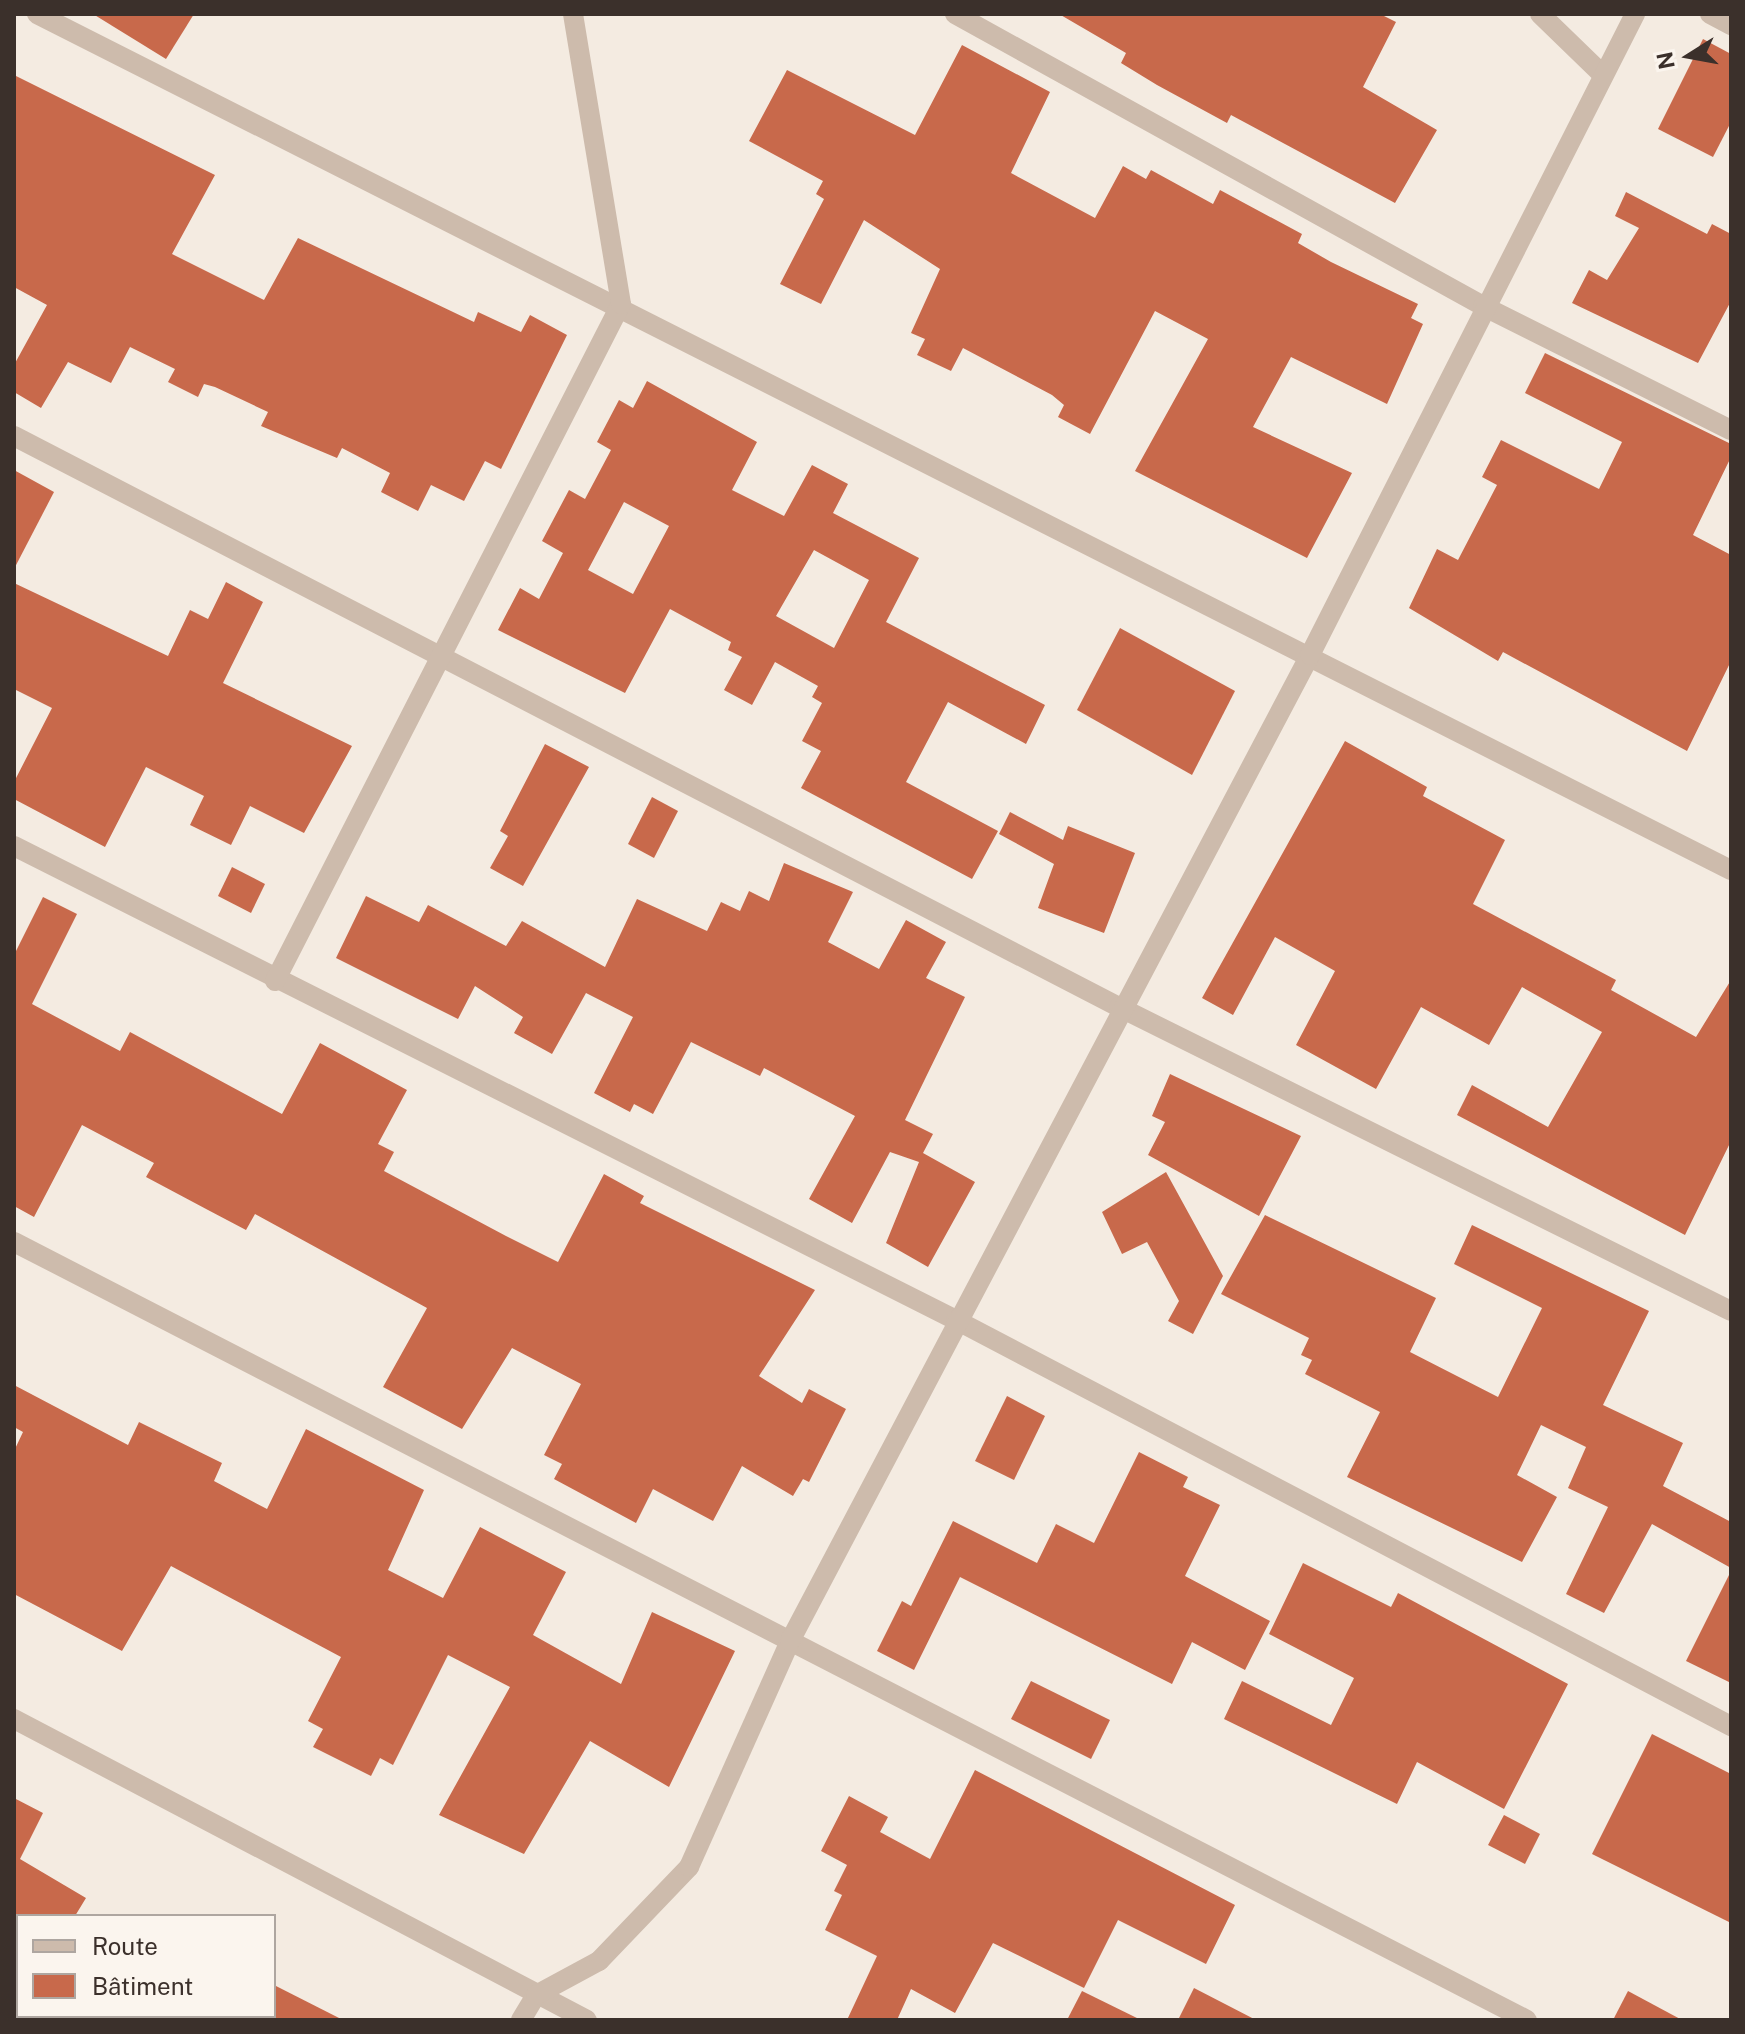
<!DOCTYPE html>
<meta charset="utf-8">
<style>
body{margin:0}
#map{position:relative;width:1745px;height:2034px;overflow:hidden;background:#f4ebe1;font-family:"Public Sans",sans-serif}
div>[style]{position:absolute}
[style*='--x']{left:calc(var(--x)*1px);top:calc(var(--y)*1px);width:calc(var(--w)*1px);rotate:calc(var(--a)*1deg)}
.building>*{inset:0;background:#c8694b}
.minor>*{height:20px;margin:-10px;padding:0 10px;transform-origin:10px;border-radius:10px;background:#cdbbac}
span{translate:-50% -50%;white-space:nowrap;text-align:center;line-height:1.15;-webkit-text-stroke:7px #fbf5ee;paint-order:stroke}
.frame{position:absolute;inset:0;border:16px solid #3b302b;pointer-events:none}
.legend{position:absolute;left:16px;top:1914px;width:260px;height:104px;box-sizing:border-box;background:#fbf5ee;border:2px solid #aea6a0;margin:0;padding:10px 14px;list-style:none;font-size:24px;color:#3b302b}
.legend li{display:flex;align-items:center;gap:16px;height:40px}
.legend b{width:40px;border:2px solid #aea6a0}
.north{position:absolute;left:1649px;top:16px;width:80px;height:80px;-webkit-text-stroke:6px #fbf5ee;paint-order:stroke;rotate:259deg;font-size:22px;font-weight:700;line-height:32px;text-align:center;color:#3b302b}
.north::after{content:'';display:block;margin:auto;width:28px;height:36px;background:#3b302b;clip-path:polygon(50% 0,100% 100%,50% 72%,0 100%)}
</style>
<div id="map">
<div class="building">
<div style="clip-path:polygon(93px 14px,194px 14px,166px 59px)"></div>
<div style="clip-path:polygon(1059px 14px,1380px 14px,1396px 22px,1363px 87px,1437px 130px,1395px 203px,1231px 115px,1227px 123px,1157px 85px,1121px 63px,1126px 53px)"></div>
<div style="clip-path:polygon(1703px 39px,1731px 54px,1731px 122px,1713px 157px,1658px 129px)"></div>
<div style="clip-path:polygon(962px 45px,1050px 92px,1011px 173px,1095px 218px,1123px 166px,1146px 179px,1151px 170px,1213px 204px,1220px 190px,1302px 234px,1298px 243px,1331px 262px,1418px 304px,1411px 318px,1423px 324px,1387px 404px,1291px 357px,1253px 427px,1352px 473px,1307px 558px,1135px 471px,1208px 339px,1155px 311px,1090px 434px,1058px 417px,1064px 405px,1052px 395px,963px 348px,951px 371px,917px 355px,925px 339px,911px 333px,940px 269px,864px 220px,821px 304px,780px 284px,824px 199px,816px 194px,823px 181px,749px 141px,787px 70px,915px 135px)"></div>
<div style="clip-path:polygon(14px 75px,215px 175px,172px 254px,264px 300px,298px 238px,474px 322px,478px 312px,521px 332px,530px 315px,567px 335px,501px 469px,485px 461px,464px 501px,431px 485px,418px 511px,381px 492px,390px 473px,342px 448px,337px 458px,261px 426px,268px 412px,215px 387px,204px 384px,198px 397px,168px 382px,175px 369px,130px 347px,111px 383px,68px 362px,41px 408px,14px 392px,14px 365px,47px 305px,14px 287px)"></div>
<div style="clip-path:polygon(1626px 192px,1707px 234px,1712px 224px,1731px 234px,1731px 301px,1698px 363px,1572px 303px,1589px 270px,1607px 280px,1639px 228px,1615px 216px)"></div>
<div style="clip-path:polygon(1545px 353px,1731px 444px,1731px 457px,1693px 535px,1731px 555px,1731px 661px,1687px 751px,1503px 652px,1498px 661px,1409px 608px,1437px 549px,1458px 560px,1497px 485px,1482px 477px,1501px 440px,1599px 489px,1622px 442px,1525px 393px)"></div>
<div style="clip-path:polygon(evenodd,647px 381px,757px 442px,732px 490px,784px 516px,812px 465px,848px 484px,833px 513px,919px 558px,886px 622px,1045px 705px,1026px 744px,948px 702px,906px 782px,998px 831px,972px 879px,801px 788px,821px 751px,802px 741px,822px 703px,812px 697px,818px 686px,775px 662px,752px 705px,724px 690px,742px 657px,728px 650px,731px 642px,670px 609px,625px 693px,498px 630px,520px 588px,539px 599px,563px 553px,542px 541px,569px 490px,585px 499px,611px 450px,597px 442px,619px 400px,633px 408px,647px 381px,624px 502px,669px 526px,633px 594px,588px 570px,624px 502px,647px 381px,814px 550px,869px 580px,834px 648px,776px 616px,814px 550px)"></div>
<div style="clip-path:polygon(14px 470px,54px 492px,14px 569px)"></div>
<div style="clip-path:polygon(226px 582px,263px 602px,223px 683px,352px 746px,304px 833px,250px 806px,231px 845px,190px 825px,204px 796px,146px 767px,105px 847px,14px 799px,14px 782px,52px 708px,14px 689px,14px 583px,168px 656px,190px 610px,208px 619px)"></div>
<div style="clip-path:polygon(1120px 628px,1235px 691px,1192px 775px,1077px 710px)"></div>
<div style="clip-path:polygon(1345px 741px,1427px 787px,1423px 796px,1505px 840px,1473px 904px,1616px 980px,1611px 990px,1696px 1037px,1731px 980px,1731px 1141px,1685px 1235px,1457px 1115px,1472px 1085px,1548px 1127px,1602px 1032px,1522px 987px,1489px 1045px,1421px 1007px,1376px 1089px,1296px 1045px,1335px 971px,1275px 937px,1233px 1015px,1202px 998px)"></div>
<div style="clip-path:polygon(545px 744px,589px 767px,523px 886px,490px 868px,508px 836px,500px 831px)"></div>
<div style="clip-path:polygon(652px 797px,678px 811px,654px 858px,628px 844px)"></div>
<div style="clip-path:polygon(1010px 812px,1063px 840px,1068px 826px,1135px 853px,1104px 933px,1038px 908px,1054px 864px,999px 834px)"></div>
<div style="clip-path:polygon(784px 863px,853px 892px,828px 942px,879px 969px,906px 920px,946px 942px,926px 978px,965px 997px,905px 1120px,933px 1134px,923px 1153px,975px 1182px,928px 1267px,886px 1243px,919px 1162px,890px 1152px,852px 1223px,809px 1199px,855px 1116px,764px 1068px,760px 1076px,691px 1042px,653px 1114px,634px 1104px,630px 1112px,594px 1093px,633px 1017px,586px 993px,552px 1054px,514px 1033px,523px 1017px,475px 986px,458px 1019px,336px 958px,366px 896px,419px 922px,428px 905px,506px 946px,522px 921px,605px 967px,637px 899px,707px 931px,721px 902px,740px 911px,749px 891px,769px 901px)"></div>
<div style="clip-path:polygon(232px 867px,265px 884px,251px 913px,218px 896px)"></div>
<div style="clip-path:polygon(43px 897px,77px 914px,32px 1004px,120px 1051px,130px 1032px,282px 1114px,320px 1043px,407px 1090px,378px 1144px,394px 1152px,384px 1171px,506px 1236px,558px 1262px,604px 1174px,644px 1196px,640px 1203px,815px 1290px,759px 1376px,802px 1403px,809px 1389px,846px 1409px,809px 1482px,803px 1479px,793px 1496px,742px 1466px,713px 1521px,653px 1489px,636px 1523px,554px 1479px,562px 1464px,544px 1455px,581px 1384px,512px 1348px,462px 1429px,383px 1387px,427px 1308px,255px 1214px,246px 1230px,208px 1210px,146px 1177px,154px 1163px,82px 1125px,34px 1217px,14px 1206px,14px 955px)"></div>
<div style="clip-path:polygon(1170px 1074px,1301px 1136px,1259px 1216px,1148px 1155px,1165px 1122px,1152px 1116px)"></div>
<div style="clip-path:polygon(1166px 1172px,1223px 1276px,1193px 1334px,1168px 1321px,1179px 1301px,1147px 1242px,1122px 1254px,1102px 1212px)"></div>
<div style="clip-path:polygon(1265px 1215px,1436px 1298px,1410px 1352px,1498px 1397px,1542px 1308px,1454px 1264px,1472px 1225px,1649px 1311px,1603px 1405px,1683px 1443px,1663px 1486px,1731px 1522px,1731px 1568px,1652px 1524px,1604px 1613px,1566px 1594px,1608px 1507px,1568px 1488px,1586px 1447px,1541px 1425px,1517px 1475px,1557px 1497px,1522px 1562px,1347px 1477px,1380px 1412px,1305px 1374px,1312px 1360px,1301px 1355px,1309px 1338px,1221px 1294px)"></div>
<div style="clip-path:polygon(14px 1385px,128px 1445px,139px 1422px,222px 1463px,214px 1481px,267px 1509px,306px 1429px,424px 1490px,388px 1570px,443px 1598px,480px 1527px,566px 1572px,533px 1635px,621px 1684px,652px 1612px,735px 1651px,669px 1787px,590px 1741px,524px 1854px,439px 1815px,510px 1687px,448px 1655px,393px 1765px,380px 1758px,371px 1776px,313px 1747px,323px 1729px,308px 1721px,341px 1657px,171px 1566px,122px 1651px,14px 1594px,14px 1451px,23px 1432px,14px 1427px)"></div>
<div style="clip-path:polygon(1007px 1396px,1045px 1416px,1014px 1480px,975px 1461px)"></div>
<div style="clip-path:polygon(1139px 1452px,1188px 1477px,1183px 1487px,1220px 1505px,1185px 1576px,1270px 1621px,1245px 1670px,1192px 1642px,1172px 1684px,960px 1577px,914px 1670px,877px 1651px,902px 1601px,911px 1606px,953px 1521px,1037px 1563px,1056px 1524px,1094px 1543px)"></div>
<div style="clip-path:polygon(1303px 1563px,1391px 1607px,1398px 1593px,1568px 1684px,1504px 1809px,1417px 1762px,1397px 1804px,1224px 1719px,1242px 1681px,1331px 1725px,1354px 1678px,1269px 1634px)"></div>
<div style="clip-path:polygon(1731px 1571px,1731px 1683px,1686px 1661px)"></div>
<div style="clip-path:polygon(1031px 1681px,1110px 1720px,1091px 1759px,1011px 1719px)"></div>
<div style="clip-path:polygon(1652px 1734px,1731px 1774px,1731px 1923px,1592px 1854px)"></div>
<div style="clip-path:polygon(975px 1770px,1235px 1905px,1206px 1964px,1118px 1920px,1084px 1988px,993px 1943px,955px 2013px,911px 1989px,897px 2020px,847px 2020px,877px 1956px,825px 1930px,842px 1895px,834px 1891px,847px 1865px,821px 1851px,849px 1796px,888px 1817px,880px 1832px,930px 1859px)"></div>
<div style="clip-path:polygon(14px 1798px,43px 1813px,20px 1859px,86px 1898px,75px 1916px,14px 1916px)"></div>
<div style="clip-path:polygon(1504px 1815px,1540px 1834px,1525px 1864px,1488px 1845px)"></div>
<div style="clip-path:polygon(274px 1985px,343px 2020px,274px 2020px)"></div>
<div style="clip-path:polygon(1194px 1988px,1256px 2020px,1178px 2020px)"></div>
<div style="clip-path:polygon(1082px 1991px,1141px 2020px,1067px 2020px)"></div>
<div style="clip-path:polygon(1628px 1991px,1682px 2020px,1613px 2020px)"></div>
</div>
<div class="minor">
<div style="--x:37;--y:14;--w:1898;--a:26.81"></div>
<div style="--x:955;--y:14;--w:603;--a:28.94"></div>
<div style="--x:1483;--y:306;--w:277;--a:26.6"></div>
<div style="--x:1540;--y:14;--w:88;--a:44.1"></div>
<div style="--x:1710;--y:14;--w:24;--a:28"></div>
<div style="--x:14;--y:436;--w:1244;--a:27.33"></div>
<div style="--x:1119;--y:1007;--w:683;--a:26.42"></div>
<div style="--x:14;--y:846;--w:1055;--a:26.71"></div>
<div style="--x:956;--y:1320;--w:875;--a:27.65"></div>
<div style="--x:275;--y:981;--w:760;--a:-62.93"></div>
<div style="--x:621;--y:304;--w:294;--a:-99.4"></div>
<div style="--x:14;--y:1242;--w:1701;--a:27.21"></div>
<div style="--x:14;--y:1719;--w:647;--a:27.71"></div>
<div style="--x:521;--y:2020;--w:29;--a:-59"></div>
<div style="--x:536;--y:1995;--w:72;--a:-28.4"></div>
<div style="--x:599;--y:1961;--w:130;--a:-46.2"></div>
<div style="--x:689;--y:1867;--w:248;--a:-65.9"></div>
<div style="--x:790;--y:1641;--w:1115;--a:-62.19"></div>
<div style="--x:1310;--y:655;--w:719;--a:-63.11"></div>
</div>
<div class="frame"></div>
<ul class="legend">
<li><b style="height:10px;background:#cdbbac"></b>Route</li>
<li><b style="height:22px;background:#c8694b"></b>Bâtiment</li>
</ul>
<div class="north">N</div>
</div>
